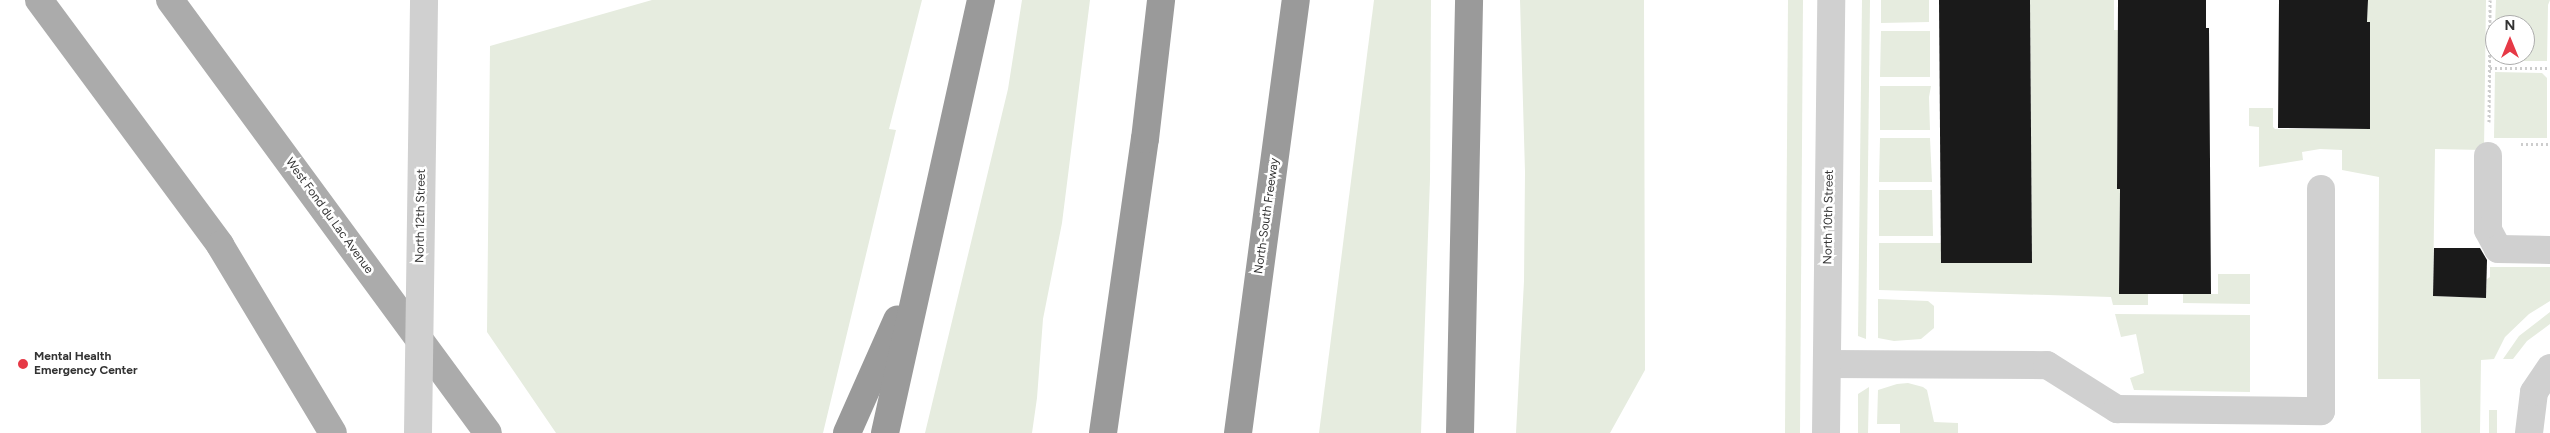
<!DOCTYPE html>
<style>
body{margin:0}
#map{position:relative;width:2550px;height:433px;overflow:hidden;background:#fff;font-family:Figtree,sans-serif}
div>[style]{position:absolute}
[style*='--x']{left:calc(var(--x)*1px);top:calc(var(--y)*1px);width:calc(var(--w)*1px);rotate:calc(var(--a)*1deg)}
.green>*{inset:0;background:#e6ecdf}
.building>*{inset:0;background:#1a1a1a}
.path>*{height:3px;margin-top:-1.5px;transform-origin:0;background:repeating-linear-gradient(90deg,#cdcdcd 0 2.5px,transparent 0 5px)}
.minor>*{height:28px;margin:-14px;padding:0 14px;transform-origin:14px;border-radius:14px;background:#d0d0d0}
.major>*{height:28px;margin:-14px;padding:0 14px;transform-origin:14px;border-radius:14px;background:#ababab}
.highway>*{height:28px;margin:-14px;padding:0 14px;transform-origin:14px;border-radius:14px;background:#9a9a9a}
.minor-bridge>*{height:28px;margin:-14px;padding:0 14px;transform-origin:14px;border-radius:14px;background:#d0d0d0}
.dots>*{width:14px;height:14px;translate:-50% -50%;box-sizing:border-box;border:2px solid #fff;border-radius:50%}
span{translate:-50% -50%;white-space:nowrap;text-align:center;line-height:1.15;-webkit-text-stroke:5px #fff;paint-order:stroke}
.street-label{font-size:12px;color:#333}
.poi-label{font-size:12px;color:#333;font-weight:700}
.left{translate:0 -50%;text-align:left}
.north{position:absolute;left:2485px;top:15px;width:50px;height:50px;box-sizing:border-box;background:#fff;border:1px solid #adadad;border-radius:50%;rotate:0deg;font-size:14px;font-weight:700;line-height:20px;text-align:center;color:#333}
.north::after{content:'';display:block;margin:auto;width:18px;height:22px;background:#e63946;clip-path:polygon(50% 0,100% 100%,50% 72%,0 100%)}
</style>
<div id="map">
<div class="green">
<div style="clip-path:polygon(652px 0,922px 0,889px 129px,896px 130px,823px 433px,556px 433px,487px 332px,490px 46px)"></div>
<div style="clip-path:polygon(1022px 0,1090px 0,1062px 223px,1043px 319px,1037px 398px,1032px 433px,925px 433px,1008px 89px)"></div>
<div style="clip-path:polygon(1374px 0,1431px 0,1430px 179px,1421px 433px,1319px 433px)"></div>
<div style="clip-path:polygon(1520px 0,1644px 0,1645px 370px,1610px 433px,1516px 433px,1524px 281px,1525px 172px)"></div>
<div style="clip-path:polygon(1788px 0,1803px 0,1800px 433px,1785px 433px)"></div>
<div style="clip-path:polygon(1862px 0,1870px 0,1866px 339px,1858px 336px)"></div>
<div style="clip-path:polygon(1881px 0,1929px 0,1929px 22px,1881px 23px)"></div>
<div style="clip-path:polygon(2030px 0,2114px 0,2114px 30px,2118px 30px,2117px 189px,2120px 189px,2119px 293px,2148px 294px,2148px 305px,2113px 305px,2111px 297px,1879px 290px,1879px 243px,1941px 243px,1941px 263px,2032px 263px)"></div>
<div style="clip-path:polygon(2368px 0,2486px 0,2484px 150px,2435px 149px,2433px 296px,2486px 298px,2487px 279px,2490px 277px,2490px 267px,2550px 267px,2550px 301px,2529px 314px,2505px 337px,2494px 359px,2481px 360px,2480px 433px,2421px 433px,2420px 379px,2378px 379px,2379px 177px,2342px 170px,2342px 150px,2320px 149px,2302px 152px,2303px 160px,2259px 167px,2259px 127px,2249px 126px,2249px 108px,2273px 108px,2273px 127px,2275px 129px,2370px 129px,2370px 22px,2367px 22px)"></div>
<div style="clip-path:polygon(2496px 0,2550px 0,2548px 5px,2547px 61px,2495px 61px,2495px 51px,2495px 55px,2525px 55px,2525px 25px,2495px 25px)"></div>
<div style="clip-path:polygon(1881px 31px,1930px 31px,1930px 77px,1880px 77px)"></div>
<div style="clip-path:polygon(2495px 72px,2542px 73px,2547px 78px,2547px 138px,2494px 138px)"></div>
<div style="clip-path:polygon(1880px 86px,1931px 86px,1929px 97px,1930px 130px,1880px 130px)"></div>
<div style="clip-path:polygon(1880px 138px,1930px 138px,1932px 182px,1879px 182px)"></div>
<div style="clip-path:polygon(1879px 190px,1932px 190px,1933px 236px,1879px 236px)"></div>
<div style="clip-path:polygon(2218px 274px,2250px 274px,2250px 304px,2183px 303px,2183px 294px,2218px 294px)"></div>
<div style="clip-path:polygon(1878px 299px,1928px 301px,1934px 306px,1934px 328px,1921px 339px,1894px 341px,1878px 338px)"></div>
<div style="clip-path:polygon(2550px 312px,2550px 324px,2527px 341px,2513px 359px,2503px 359px,2519px 336px)"></div>
<div style="clip-path:polygon(2115px 314px,2250px 315px,2250px 392px,2134px 390px,2130px 378px,2144px 373px,2136px 334px,2121px 337px)"></div>
<div style="clip-path:polygon(1908px 383px,1923px 387px,1927px 390px,1934px 422px,1958px 423px,1958px 433px,1900px 433px,1900px 424px,1877px 424px,1878px 390px,1897px 384px)"></div>
<div style="clip-path:polygon(1869px 387px,1868px 433px,1858px 433px,1858px 394px)"></div>
<div style="clip-path:polygon(2489px 410px,2497px 410px,2497px 433px,2489px 433px)"></div>
</div>
<div class="building">
<div style="clip-path:polygon(1939px 0,2030px 0,2032px 263px,1941px 263px)"></div>
<div style="clip-path:polygon(2118px 0,2206px 0,2206px 28px,2209px 28px,2211px 294px,2119px 294px,2120px 189px,2117px 189px)"></div>
<div style="clip-path:polygon(2279px 0,2368px 0,2367px 22px,2370px 22px,2370px 129px,2278px 128px)"></div>
<div style="clip-path:polygon(2434px 248px,2480px 248px,2487px 260px,2486px 298px,2433px 296px)"></div>
</div>
<div class="path">
<div style="--x:2490;--y:68;--w:60;--a:0"></div>
<div style="--x:2489;--y:122;--w:122;--a:-89.5"></div>
<div style="--x:2521;--y:144;--w:29;--a:0"></div>
</div>
<div class="minor">
<div style="--x:2488;--y:156;--w:74;--a:90"></div>
<div style="--x:2488;--y:230;--w:21;--a:62"></div>
<div style="--x:2498;--y:249;--w:52;--a:1.1"></div>
<div style="--x:1827;--y:364;--w:220;--a:0.3"></div>
<div style="--x:2047;--y:365;--w:83;--a:32.2"></div>
<div style="--x:2117;--y:409;--w:204;--a:0.6"></div>
<div style="--x:2321;--y:411;--w:222;--a:-90"></div>
<div style="--x:1826;--y:433;--w:433;--a:-89.3"></div>
<div style="--x:2529;--y:433;--w:41;--a:-83"></div>
<div style="--x:2534;--y:392;--w:29;--a:-56"></div>
</div>
<div class="major">
<div style="--x:39;--y:0;--w:305;--a:53.5"></div>
<div style="--x:220;--y:245;--w:219;--a:59"></div>
<div style="--x:170;--y:0;--w:537;--a:53.71"></div>
</div>
<div class="highway">
<div style="--x:847;--y:433;--w:124;--a:-66.1"></div>
<div style="--x:885;--y:433;--w:444;--a:-77.5"></div>
<div style="--x:1103;--y:433;--w:297;--a:-81.9"></div>
<div style="--x:1145;--y:139;--w:140;--a:-83.4"></div>
<div style="--x:1238;--y:433;--w:437;--a:-82.4"></div>
<div style="--x:1460;--y:433;--w:433;--a:-88.8"></div>
</div>
<div class="minor-bridge">
<div style="--x:418;--y:433;--w:433;--a:-89.2"></div>
</div>
<div class="dots">
<div style="left:23px;top:364px;background:#e63946"></div>
</div>
<div class="street-label">
<span style="left:329px;top:216px;rotate:54deg">West Fond du Lac Avenue</span>
<span style="left:421px;top:216px;rotate:-89deg">North 12th Street</span>
<span style="left:1267px;top:216px;rotate:-82deg">North-South Freeway</span>
<span style="left:1829px;top:217px;rotate:-89deg">North 10th Street</span>
</div>
<div class="poi-label">
<span class="left" style="left:34px;top:364px">Mental Health<br>Emergency Center</span>
</div>
<div class="north">N</div>
</div>
